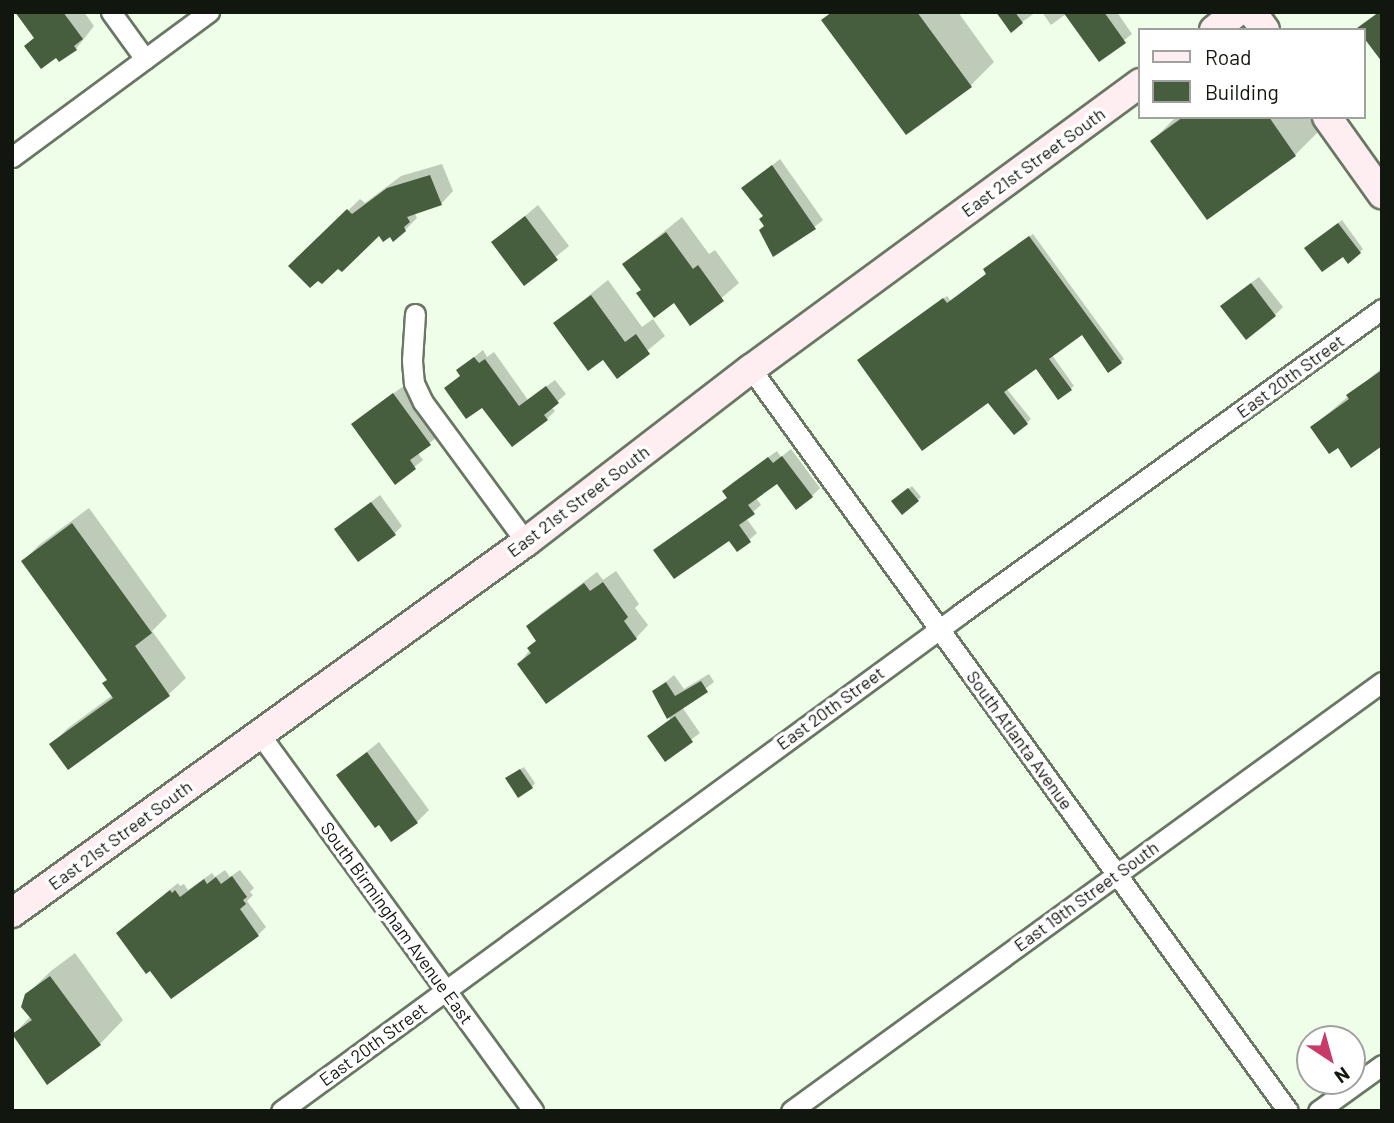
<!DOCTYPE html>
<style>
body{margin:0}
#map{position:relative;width:1394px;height:1123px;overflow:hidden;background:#eefee8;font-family:Barlow,sans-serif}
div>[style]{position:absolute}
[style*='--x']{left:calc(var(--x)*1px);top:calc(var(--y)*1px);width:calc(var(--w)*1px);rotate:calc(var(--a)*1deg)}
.shadow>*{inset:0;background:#0003}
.building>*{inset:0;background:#475e3e}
.roads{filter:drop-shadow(2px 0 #697763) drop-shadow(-2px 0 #697763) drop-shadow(0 2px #697763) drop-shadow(0 -2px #697763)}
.street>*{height:19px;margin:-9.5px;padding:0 9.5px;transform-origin:9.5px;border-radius:9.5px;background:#fff}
.secondary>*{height:28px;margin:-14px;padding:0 14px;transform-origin:14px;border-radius:14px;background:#feeef1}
span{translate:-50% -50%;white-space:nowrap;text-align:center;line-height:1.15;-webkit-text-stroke:7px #fff;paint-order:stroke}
.street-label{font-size:18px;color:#11160e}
.frame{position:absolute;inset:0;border:14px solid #11160e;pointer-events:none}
.legend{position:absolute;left:1138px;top:28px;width:228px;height:91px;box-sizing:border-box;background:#fff;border:2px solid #a0a29f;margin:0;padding:9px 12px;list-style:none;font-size:21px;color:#11160e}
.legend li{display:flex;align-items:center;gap:14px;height:35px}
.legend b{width:35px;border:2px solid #a0a29f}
.north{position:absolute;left:1296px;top:1025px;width:70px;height:70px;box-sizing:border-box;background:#fff;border:2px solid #a0a29f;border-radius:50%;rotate:144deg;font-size:19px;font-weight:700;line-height:28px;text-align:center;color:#11160e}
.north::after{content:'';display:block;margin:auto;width:24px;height:32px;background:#c83b69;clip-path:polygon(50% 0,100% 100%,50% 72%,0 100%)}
</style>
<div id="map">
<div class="shadow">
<div style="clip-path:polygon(17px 12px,84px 12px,94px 26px,76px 49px,56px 55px,26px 46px,35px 37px)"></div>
<div style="clip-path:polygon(832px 12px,958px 12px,994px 62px,970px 86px,823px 21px)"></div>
<div style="clip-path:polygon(998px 12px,1036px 12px,1011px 30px)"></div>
<div style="clip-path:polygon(1042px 12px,1117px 12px,1132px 34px,1099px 60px,1066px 14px,1051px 25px)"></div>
<div style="clip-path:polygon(1176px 117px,1309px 117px,1319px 131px,1295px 155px,1207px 218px,1152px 141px)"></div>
<div style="clip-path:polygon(780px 159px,823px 220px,796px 242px,766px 225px,765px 216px,744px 188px)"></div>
<div style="clip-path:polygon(442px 164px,453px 191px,441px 204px,419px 211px,415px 214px,417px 218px,405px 230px,380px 234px,338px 266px,290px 266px,360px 199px,365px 203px,401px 176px)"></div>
<div style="clip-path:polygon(538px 205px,569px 246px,524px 283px,493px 243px)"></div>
<div style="clip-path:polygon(682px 217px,709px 254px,715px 250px,739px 283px,691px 324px,674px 301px,643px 289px,624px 264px)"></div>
<div style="clip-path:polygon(1342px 220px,1363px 249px,1360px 252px,1343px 254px,1309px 245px)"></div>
<div style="clip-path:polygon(1033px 234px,1124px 359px,1121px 362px,1082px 333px,1052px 355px,1074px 386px,1070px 389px,1036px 366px,1006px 388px,1031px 419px,1014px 433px,989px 401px,863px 357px,947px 296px,951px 301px,988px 274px,988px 266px)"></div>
<div style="clip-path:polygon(1259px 277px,1283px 307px,1275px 315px,1230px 299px)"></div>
<div style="clip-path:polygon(608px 280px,642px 327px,653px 319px,665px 336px,617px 376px,604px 357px,555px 323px)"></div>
<div style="clip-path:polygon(483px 350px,487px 357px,494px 352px,528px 400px,555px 380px,566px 394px,551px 407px,555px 411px,547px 419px,483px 405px,446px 388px,461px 375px,458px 370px)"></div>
<div style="clip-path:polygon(1382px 368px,1382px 444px,1338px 446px,1312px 427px)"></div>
<div style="clip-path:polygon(402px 387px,438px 436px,418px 453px,423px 460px,396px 482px,353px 424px)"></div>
<div style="clip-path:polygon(791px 449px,820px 488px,812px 496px,777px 482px,756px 498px,761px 505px,746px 518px,757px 533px,749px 540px,730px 539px,656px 550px,728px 497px,732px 483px,777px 451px,781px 457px)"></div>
<div style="clip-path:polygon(912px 486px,921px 497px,918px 500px,897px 498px)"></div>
<div style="clip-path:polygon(380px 495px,402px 526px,394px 534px,336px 529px)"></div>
<div style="clip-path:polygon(89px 508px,167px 616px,152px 631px,186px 678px,169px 694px,69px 768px,52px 744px,68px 728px,113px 695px,109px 679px,23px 561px,39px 545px)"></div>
<div style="clip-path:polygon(616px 571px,639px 604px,635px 608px,648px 625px,636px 638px,519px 664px,538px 639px,529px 627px,541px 614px,597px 572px,603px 580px)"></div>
<div style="clip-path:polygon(709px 674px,714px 682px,682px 707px,700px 733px,665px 759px,649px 736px,670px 719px,654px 692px,674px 675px,684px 689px)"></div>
<div style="clip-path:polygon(379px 742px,429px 810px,417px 822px,338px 775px)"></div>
<div style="clip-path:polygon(524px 767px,535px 783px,532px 787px,511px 775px)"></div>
<div style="clip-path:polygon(225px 870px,230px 877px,240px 870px,254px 888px,250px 892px,253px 895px,247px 901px,266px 927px,258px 935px,127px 925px,178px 883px,180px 886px,184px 884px,188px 890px,212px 873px,215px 877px)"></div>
<div style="clip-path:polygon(75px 953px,123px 1020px,100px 1044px,13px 1035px,31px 1016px,26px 995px,51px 971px)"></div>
</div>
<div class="building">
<div style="clip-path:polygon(15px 12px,63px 12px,83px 39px,74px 46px,77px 50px,59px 62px,56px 58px,41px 69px,24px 46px,34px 38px)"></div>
<div style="clip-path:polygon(832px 12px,917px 12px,972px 87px,906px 135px,821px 20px)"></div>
<div style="clip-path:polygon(996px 12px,1015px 12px,1023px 23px,1011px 33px)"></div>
<div style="clip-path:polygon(1063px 12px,1104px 12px,1126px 43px,1099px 62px)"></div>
<div style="clip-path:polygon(1379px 12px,1382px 12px,1382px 62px,1364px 38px,1364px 30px,1357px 28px)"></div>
<div style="clip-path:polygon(1183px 117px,1269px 117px,1296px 156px,1207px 220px,1150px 141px)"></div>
<div style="clip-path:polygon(772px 165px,816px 229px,773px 257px,759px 230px,764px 226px,759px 219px,763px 216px,741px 188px)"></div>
<div style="clip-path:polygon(430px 175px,442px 205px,407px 217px,410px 222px,404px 227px,406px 231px,393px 242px,390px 237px,383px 242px,379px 236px,342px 272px,338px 269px,322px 284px,318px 281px,310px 288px,288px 266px,347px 209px,352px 214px,387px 188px)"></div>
<div style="clip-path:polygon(525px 216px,558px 260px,524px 286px,491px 242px)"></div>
<div style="clip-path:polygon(1338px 223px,1361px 253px,1348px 264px,1343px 257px,1322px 272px,1304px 248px)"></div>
<div style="clip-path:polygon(666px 232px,693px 269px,698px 265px,724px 301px,690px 326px,674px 303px,654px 318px,636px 293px,641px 290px,622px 264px)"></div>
<div style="clip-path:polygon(1029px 236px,1122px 363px,1108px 373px,1082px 335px,1049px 359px,1072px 390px,1058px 400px,1036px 369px,1004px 392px,1028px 424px,1014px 435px,988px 403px,922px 451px,857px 360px,943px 298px,947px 303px,986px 274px,983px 269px)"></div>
<div style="clip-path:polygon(1251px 283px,1276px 316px,1246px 340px,1220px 306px)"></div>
<div style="clip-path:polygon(591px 295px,625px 342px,636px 334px,650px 354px,617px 379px,603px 360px,588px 371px,553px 323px)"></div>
<div style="clip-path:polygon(474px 357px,479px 363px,485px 359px,519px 406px,546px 386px,559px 403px,544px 415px,548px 420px,512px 447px,482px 408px,466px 419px,444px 388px,460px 376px,456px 370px)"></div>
<div style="clip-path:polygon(1382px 370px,1382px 446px,1351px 468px,1338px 448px,1329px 454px,1310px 427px,1349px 399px,1346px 395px)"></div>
<div style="clip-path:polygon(393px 393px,431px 445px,410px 460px,416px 469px,395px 485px,351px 424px)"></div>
<div style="clip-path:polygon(782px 456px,813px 497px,796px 510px,777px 484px,748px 505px,755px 514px,739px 525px,751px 542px,737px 552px,729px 541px,674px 579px,653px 550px,727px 498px,722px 491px,768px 457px,773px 463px)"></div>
<div style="clip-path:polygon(908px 488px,919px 501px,902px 515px,891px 501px)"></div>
<div style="clip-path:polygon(371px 502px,396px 535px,358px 562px,334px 529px)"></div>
<div style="clip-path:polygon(72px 523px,152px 633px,135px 646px,170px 696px,68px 770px,49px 744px,113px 698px,102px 683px,107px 680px,21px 561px)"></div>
<div style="clip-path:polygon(603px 582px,628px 617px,624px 621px,637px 639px,546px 704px,517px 664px,531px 653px,527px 648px,536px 641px,526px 626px,584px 583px,590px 591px)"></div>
<div style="clip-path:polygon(701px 681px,708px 692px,667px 719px,652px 691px,666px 682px,675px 696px)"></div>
<div style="clip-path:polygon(675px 716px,693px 742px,665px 762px,647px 736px)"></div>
<div style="clip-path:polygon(367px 752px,418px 823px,391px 842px,379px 825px,375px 828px,336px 775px)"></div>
<div style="clip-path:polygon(520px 769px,533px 788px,518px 798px,505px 778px)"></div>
<div style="clip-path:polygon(232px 876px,247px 897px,243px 900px,246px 904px,240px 909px,259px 936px,171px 999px,150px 971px,146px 974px,116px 933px,170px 890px,172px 893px,175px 890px,180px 897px,204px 879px,207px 884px,216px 877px,221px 884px)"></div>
<div style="clip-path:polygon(50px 976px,101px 1045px,47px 1085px,12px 1034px,32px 1020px,21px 1007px,25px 994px)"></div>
</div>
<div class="roads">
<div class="street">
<div style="--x:111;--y:12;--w:58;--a:54.1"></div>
<div style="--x:12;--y:157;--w:245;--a:-36.4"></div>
<div style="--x:415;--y:314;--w:47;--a:93.7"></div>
<div style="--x:412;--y:361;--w:22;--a:85"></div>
<div style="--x:414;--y:383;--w:21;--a:65"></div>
<div style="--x:423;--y:402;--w:174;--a:53.7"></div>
<div style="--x:751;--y:369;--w:916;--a:54.11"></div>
<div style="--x:261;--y:736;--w:463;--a:54"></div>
<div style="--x:281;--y:1111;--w:841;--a:-36.2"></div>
<div style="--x:960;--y:614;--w:521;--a:-35.86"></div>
<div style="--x:791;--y:1111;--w:730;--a:-35.98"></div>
<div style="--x:1318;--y:1111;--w:79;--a:-35.7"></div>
</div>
<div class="secondary">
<div style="--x:1252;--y:12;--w:22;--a:54"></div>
<div style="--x:1214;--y:30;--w:29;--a:-38"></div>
<div style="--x:1327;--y:117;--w:95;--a:54.5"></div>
<div style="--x:12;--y:913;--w:634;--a:-35.82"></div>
<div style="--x:526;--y:542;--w:284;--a:-37.6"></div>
<div style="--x:751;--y:369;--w:483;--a:-36.3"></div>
</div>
</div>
<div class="street-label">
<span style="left:1033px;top:162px;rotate:-36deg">East 21st Street South</span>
<span style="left:1290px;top:376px;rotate:-36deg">East 20th Street</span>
<span style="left:578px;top:501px;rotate:-37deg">East 21st Street South</span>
<span style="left:830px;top:708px;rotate:-36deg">East 20th Street</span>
<span style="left:1020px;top:740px;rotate:54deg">South Atlanta Avenue</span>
<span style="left:120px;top:835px;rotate:-36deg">East 21st Street South</span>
<span style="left:1086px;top:896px;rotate:-36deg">East 19th Street South</span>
<span style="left:397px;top:923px;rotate:54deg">South Birmingham Avenue East</span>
<span style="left:373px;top:1044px;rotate:-36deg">East 20th Street</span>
</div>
<div class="frame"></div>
<ul class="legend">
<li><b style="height:9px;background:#feeef1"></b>Road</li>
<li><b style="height:19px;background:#475e3e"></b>Building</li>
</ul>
<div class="north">N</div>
</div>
